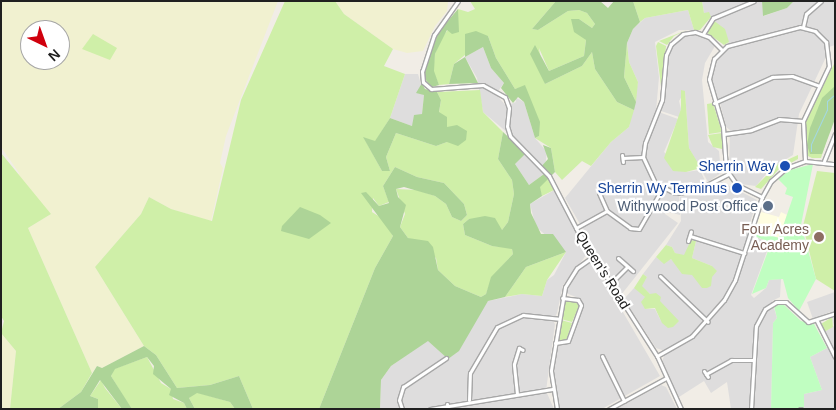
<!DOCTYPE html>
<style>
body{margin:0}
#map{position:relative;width:836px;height:410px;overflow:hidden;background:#f1ede6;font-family:Arial,sans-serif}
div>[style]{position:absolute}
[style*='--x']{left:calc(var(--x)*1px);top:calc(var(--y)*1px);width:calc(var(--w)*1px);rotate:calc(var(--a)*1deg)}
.residential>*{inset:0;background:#dedddd}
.education>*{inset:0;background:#fffde1}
.farmland>*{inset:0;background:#f1f1d0}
.grass>*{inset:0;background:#cfefa8}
.forest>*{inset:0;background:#add497}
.park>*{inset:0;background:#c0fec1}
.stream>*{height:1px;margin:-0.5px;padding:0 0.5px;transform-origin:0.5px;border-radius:0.5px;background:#a3d8e2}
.roads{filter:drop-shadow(1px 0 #a7a7a7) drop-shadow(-1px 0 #a7a7a7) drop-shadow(0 1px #a7a7a7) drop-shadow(0 -1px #a7a7a7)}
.minor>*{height:3px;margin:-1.5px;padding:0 1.5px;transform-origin:1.5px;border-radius:1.5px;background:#fff}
.dots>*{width:14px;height:14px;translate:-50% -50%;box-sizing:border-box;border:2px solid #fff;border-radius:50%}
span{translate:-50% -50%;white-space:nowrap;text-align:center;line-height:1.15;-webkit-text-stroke:4.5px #fff;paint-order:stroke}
.transit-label{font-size:14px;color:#164399}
.right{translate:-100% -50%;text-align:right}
.service-label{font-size:14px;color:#4e5e75}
.education-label{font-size:14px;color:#785e54}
.street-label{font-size:14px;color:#202020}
.frame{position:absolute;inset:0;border:2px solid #202020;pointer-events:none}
.north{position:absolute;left:20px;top:20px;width:50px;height:50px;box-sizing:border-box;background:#fff;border:1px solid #a6a6a6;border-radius:50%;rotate:138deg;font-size:14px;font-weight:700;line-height:20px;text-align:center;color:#202020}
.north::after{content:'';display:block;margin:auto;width:18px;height:22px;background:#d0000d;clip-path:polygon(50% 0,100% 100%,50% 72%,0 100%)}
</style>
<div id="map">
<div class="residential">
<div style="clip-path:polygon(702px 1px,762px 1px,764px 16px,787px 8px,794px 1px,835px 1px,835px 45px,826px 48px,827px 55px,799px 114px,793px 155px,771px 168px,756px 186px,740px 184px,729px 169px,730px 130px,726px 127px,720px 103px,714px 97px,711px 80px,715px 63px,731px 46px,713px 20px,704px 13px)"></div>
<div style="clip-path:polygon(688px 10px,694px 30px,679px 30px,655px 42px,659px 77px,656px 111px,678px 119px,664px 152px,686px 172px,700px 170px,706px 183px,679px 191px,680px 215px,665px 211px,665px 214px,678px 223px,621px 295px,565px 198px,611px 142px,629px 127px,638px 82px,629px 62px,627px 43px,633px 29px,645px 18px)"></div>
<div style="clip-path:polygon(693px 34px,704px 36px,715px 46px,705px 63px,702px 80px,708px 142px,719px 151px,721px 173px,708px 182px,689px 148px,685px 91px,679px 101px,681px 109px,679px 117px,661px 111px,670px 51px,681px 38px)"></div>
<div style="clip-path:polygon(483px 47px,491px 68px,504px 83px,496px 94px,506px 106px,516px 102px,515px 97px,524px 102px,535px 138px,547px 152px,544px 174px,529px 185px,515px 164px,528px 150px,483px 112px,477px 78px,465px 57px)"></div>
<div style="clip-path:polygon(405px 74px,418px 74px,424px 95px,422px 114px,412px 126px,390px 118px)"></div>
<div style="clip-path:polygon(720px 181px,757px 200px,747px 233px,770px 243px,751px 295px,754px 298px,766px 288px,769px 280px,781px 279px,780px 297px,772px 301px,777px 318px,773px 323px,771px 409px,731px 409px,727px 382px,711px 393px,704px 381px,679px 397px,662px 362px,664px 356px,662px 350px,656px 348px,624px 299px,634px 288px,641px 290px,645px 297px,645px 309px,655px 309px,662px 323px,650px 294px,641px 286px,647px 277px,643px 274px,656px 257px,664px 263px,671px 259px,680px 268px,712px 277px,712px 266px,692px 258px,696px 241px,684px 256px,675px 253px,672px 247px,666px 245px,681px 221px,680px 197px,698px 193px)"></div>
<div style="clip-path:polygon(556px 189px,587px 254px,563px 285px,557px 313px,553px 321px,555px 324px,546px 391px,554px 409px,380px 409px,381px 380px,391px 366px,428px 340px,448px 359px,488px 301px,522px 294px,542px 296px,547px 280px,554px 275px,566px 252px,536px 227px,530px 204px)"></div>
<div style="clip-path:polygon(588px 263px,593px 263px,602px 276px,660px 376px,602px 409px,559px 409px,553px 379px,557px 347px,570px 341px,583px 307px,581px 299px,566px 293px,574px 275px)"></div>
<div style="clip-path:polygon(835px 292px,835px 409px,804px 409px,804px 394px,822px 390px,810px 357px,831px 346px,824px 332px,834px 326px,830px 312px,813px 319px,807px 302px)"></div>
<div style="clip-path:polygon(661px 385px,666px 387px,677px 409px,616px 409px)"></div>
</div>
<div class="education">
<div style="clip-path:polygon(761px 212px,779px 217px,781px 212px,787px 215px,779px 238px,755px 231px)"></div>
</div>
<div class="farmland">
<div style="clip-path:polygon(evenodd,1px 1px,278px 1px,226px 136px,220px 163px,223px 168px,211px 221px,171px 209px,149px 197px,141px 214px,95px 267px,144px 346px,102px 368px,97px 366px,92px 373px,28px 228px,51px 214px,17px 176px,19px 173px,1px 147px,1px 1px,30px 30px,60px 30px,60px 60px,30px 60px,30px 30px)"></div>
<div style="clip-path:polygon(335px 1px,448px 1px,448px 2px,447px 11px,435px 26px,423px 51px,407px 53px,393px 49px,344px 14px)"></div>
<div style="clip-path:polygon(1px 333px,16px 351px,10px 409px,1px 409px)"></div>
</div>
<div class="grass">
<div style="clip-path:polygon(285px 1px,335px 1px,344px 14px,393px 49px,384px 66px,405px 74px,390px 118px,375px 142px,364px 138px,382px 171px,390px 171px,386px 157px,396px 133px,436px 146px,447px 142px,446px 128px,439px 113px,441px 100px,437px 92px,480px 90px,483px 112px,503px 132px,498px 159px,512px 180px,514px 194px,508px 222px,502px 230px,469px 219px,463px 224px,465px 235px,492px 246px,512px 248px,513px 254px,492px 277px,486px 294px,481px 297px,455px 286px,438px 270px,436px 258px,418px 242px,408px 238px,400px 227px,405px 214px,396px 189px,417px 190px,435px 196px,446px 204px,452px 217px,461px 221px,467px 215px,464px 204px,444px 183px,417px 177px,395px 167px,383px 186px,389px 202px,379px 206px,373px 198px,372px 212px,383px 219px,393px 236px,375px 268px,319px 409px,253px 409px,239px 376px,210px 385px,177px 388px,156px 355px,144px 346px,95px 267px,141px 214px,149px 197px,171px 209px,212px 221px,241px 100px)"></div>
<div style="clip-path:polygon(470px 1px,556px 1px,532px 29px,538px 30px,568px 11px,579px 10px,587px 13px,595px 24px,592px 28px,579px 19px,586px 40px,584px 56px,549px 71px,539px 48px,545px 84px,582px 66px,592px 52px,595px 69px,617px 102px,634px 110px,629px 127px,611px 142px,591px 166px,582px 161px,562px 180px,555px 172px,551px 148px,535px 138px,539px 136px,525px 86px,515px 89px,496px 58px,488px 36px,454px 64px,449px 84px,439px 85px,433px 71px,435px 54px,441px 39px,456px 19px,458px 9px,468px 12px,475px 9px)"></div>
<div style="clip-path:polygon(633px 1px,702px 1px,704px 13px,709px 12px,711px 17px,700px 30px,694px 30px,688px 10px,645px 18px,640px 22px)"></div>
<div style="clip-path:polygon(713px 20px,725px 29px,729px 42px,724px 45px,706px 32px)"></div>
<div style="clip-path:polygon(687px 30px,674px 36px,667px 45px,659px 41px)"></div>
<div style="clip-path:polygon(93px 34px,117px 48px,110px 60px,82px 49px)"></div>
<div style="clip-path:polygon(658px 42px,666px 46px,662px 94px,656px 46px)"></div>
<div style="clip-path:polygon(627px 43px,629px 62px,638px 82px,636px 102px,624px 77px)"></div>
<div style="clip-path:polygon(835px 62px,835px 114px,821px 158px,812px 158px,806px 155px,805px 122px)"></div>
<div style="clip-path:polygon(681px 90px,685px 91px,689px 148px,701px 168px,686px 172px,673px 171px,664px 158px,681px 109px)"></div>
<div style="clip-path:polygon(713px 103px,722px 132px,709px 134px,707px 104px)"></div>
<div style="clip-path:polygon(722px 133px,722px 149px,713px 147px,708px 135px)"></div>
<div style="clip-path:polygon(1px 153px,51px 214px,28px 228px,92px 373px,81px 392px,58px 409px,10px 409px,16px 351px,1px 333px,4px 321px,1px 316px)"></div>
<div style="clip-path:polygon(798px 155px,798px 159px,778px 170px,761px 189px,755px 187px,778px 164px)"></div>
<div style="clip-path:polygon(817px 171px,835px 173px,835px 291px,816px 279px,803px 226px)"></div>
<div style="clip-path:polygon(549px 177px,556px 189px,542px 196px,539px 187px)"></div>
<div style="clip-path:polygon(691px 240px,696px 241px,692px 258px,712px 266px,717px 271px,712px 277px,711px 286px,707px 288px,702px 288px,692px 275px,682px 274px,671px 259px,664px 264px,656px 257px,666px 245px,672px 247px,675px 253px,684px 255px)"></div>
<div style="clip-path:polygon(566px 252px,547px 280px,542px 296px,522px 294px,505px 297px,526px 267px)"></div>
<div style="clip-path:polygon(643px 274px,647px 277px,642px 286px,650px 294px,656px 293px,661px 297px,660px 301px,679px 321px,673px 327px,668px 328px,662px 323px,655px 308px,645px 309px,641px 302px,645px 297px,634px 288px)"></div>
<div style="clip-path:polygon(564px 300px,577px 301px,580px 304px,572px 322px,561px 319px)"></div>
<div style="clip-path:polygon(832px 317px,833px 327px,824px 332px,821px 324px)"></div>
<div style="clip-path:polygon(561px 320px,572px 323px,566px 341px,558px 342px)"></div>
<div style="clip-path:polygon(147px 357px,161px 383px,171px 389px,173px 399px,184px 403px,187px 409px,132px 409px,125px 399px,111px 376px,114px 369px)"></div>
<div style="clip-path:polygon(101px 380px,105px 388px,122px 409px,98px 409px,98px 399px,90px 396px)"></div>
<div style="clip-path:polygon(196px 392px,230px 402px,235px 409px,195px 409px,189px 398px)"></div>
</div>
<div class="forest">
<div style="clip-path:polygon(556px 1px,600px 1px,608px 8px,614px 1px,633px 1px,640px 22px,633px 29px,627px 43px,624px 77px,636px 102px,634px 110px,617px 102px,595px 69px,592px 52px,582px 66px,545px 84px,530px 54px,535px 45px,549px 71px,584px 56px,586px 40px,574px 32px,571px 19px,579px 19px,592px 28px,595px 24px,587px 13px,579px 10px,568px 11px,538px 30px,532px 29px)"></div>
<div style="clip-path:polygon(762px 1px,794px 1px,787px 8px,763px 16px)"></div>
<div style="clip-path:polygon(458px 9px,459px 32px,452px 34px,447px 30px,435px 54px,434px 71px,439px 85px,432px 87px,423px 77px,428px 54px,436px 35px)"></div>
<div style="clip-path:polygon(476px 31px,488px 36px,496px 58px,515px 89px,525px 85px,540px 122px,539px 136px,535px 138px,524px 102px,518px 97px,513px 103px,501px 88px,504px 83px,491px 68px,483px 47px,465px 57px,478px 83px,449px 84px,454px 64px,465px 57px,465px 34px)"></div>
<div style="clip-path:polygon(422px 83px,425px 89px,437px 92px,441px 100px,439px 112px,447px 117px,447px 127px,457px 125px,467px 131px,466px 140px,458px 146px,447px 142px,436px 146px,396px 133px,386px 157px,390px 171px,382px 171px,363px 137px,375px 141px,390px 118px,412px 126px,414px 115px,422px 114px,424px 95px,416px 93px)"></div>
<div style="clip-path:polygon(835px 86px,835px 119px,822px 154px,810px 154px,807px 145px,810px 128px,822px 98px)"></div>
<div style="clip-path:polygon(503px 132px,526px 153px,515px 164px,529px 185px,544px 174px,540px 168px,548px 159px,543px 145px,551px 148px,555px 172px,540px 187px,542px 196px,530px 204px,531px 213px,541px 234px,553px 234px,566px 252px,526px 267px,505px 297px,488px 301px,459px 351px,448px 359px,428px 341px,391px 366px,381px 380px,380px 409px,319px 409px,375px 268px,393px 236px,361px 193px,366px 192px,379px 206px,389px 203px,383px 186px,395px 167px,417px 177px,444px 183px,464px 204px,467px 215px,461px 221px,452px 217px,446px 204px,435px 196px,404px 187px,396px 189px,398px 197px,406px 205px,400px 227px,408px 238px,428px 241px,433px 247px,438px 270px,455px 286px,481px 297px,486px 294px,491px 277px,513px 254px,512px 249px,492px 246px,465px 235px,463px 224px,469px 219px,485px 216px,495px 218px,502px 230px,508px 222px,514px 194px,512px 180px,498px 159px)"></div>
<div style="clip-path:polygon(300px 207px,320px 215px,331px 223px,309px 239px,281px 231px,282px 226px)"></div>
<div style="clip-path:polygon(144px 346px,156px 355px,177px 388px,210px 385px,239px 376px,253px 409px,235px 409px,230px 402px,197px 393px,189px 398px,195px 409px,187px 409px,184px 403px,169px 395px,171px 389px,153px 374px,154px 366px,147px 357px,115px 369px,111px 376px,132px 409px,122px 409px,100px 380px,90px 396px,98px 399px,98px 409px,58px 409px,81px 392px,97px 366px,102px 368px)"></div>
</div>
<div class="park">
<div style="clip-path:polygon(813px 164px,801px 225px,816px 279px,799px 311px,788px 298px,783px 279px,769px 280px,766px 288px,752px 294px,771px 243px,752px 235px,754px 230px,779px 238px,793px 197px,785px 194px,787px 188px,778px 179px,790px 170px)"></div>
<div style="clip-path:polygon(783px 304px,801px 321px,814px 324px,827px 348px,810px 357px,822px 390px,804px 394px,804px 409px,771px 409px,773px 323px,777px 318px,774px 306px)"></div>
</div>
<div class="stream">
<div style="--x:811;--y:151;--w:7;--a:-90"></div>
<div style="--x:811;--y:144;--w:38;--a:-65"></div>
<div style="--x:827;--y:110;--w:9;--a:-90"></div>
<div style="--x:827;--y:101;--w:11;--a:-41"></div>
</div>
<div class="roads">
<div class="minor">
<div style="--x:458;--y:1;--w:42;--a:125.2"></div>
<div style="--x:434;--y:35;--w:38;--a:108"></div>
<div style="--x:422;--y:71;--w:11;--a:85"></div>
<div style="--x:423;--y:82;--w:11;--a:41"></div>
<div style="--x:431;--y:89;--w:52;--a:-4.4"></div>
<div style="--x:483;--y:85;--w:25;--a:29"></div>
<div style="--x:505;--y:97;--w:12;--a:70"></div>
<div style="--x:509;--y:108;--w:18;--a:96"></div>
<div style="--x:507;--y:126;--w:10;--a:73"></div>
<div style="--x:510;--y:136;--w:56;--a:45.7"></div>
<div style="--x:549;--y:176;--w:63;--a:62.6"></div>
<div style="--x:578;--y:232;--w:147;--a:57.5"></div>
<div style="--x:657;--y:356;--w:58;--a:65.6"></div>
<div style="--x:803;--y:27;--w:13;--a:-77"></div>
<div style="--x:806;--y:14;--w:20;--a:-41"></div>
<div style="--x:703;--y:34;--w:19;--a:-58"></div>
<div style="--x:713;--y:18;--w:44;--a:-22.5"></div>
<div style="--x:722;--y:50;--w:18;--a:-135"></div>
<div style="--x:709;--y:37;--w:15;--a:-160"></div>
<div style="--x:695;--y:32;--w:12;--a:171"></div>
<div style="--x:683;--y:34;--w:16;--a:140"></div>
<div style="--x:671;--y:44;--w:12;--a:114"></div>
<div style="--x:666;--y:55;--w:45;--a:95.1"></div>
<div style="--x:662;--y:100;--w:46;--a:111.6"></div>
<div style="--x:645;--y:143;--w:14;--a:98"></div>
<div style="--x:643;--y:157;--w:29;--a:65"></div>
<div style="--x:655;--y:183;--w:22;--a:27"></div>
<div style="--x:675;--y:193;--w:20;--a:-6"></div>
<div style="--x:695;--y:191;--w:37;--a:-27"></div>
<div style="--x:714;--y:103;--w:64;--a:-24.1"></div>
<div style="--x:772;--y:77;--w:20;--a:-3"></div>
<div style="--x:792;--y:76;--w:29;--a:20"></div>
<div style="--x:724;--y:134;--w:27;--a:-8"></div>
<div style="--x:751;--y:130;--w:30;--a:-21"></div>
<div style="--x:779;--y:119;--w:24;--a:5"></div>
<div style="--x:622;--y:155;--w:7;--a:82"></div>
<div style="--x:623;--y:158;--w:20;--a:-3"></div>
<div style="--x:824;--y:161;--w:29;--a:-68"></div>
<div style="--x:599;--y:193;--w:20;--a:66"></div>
<div style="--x:762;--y:197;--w:28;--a:-154"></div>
<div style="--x:737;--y:185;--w:19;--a:-125"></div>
<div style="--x:726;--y:169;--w:42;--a:-94.1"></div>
<div style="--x:723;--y:127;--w:50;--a:-106.3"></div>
<div style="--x:709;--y:79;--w:21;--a:-76"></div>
<div style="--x:714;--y:59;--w:18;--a:-45"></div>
<div style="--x:727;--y:46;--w:75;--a:-14.6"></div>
<div style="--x:800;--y:27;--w:16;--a:15"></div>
<div style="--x:815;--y:31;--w:16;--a:45"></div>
<div style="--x:826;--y:42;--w:24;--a:83"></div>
<div style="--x:829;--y:66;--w:61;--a:115.3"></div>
<div style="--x:803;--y:121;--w:40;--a:87.1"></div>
<div style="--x:576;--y:228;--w:35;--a:-29"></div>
<div style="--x:607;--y:211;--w:29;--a:36"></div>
<div style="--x:630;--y:228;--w:9;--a:6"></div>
<div style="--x:639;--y:229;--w:46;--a:-60.1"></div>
<div style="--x:690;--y:236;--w:57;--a:17.5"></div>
<div style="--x:688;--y:241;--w:10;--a:-73"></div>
<div style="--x:618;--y:258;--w:20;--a:41"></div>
<div style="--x:660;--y:276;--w:66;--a:43.8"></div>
<div style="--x:610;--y:284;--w:24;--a:-45"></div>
<div style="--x:817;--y:321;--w:40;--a:63.4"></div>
<div style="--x:555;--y:343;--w:13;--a:-9"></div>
<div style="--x:568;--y:341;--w:38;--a:-70"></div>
<div style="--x:581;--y:305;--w:6;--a:-121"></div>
<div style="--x:578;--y:300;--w:16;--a:-173"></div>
<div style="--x:602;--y:356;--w:50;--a:63.9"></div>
<div style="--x:657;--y:356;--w:40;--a:-29.7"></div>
<div style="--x:692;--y:336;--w:48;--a:-48.4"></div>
<div style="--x:724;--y:300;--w:23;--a:-61"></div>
<div style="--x:735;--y:280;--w:87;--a:-72"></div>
<div style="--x:762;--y:197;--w:18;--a:-61"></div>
<div style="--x:771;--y:181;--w:20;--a:-41"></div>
<div style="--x:786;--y:168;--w:20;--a:-20"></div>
<div style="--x:805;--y:161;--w:30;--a:6"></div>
<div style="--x:704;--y:371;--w:7;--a:56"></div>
<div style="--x:706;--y:374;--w:29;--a:-29"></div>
<div style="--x:731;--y:360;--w:22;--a:0"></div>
<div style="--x:517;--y:394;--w:30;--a:-96"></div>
<div style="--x:514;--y:364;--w:17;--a:-73"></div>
<div style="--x:519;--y:348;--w:4;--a:27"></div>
<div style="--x:469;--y:400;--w:27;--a:-88"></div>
<div style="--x:470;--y:373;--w:53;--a:-59.6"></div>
<div style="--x:497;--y:327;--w:29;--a:-25"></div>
<div style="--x:523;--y:315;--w:36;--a:6"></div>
<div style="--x:447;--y:404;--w:5;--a:79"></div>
<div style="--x:402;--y:409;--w:9;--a:-108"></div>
<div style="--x:399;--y:400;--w:14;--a:-73"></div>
<div style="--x:403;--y:387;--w:52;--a:-34"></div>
<div style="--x:430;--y:409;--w:124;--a:-9.3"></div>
<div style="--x:557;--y:409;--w:39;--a:-99"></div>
<div style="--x:551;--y:370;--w:84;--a:-80.4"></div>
<div style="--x:565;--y:287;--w:22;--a:-58"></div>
<div style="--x:577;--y:268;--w:19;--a:-35"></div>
<div style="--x:609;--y:409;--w:65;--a:-28.5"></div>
<div style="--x:751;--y:409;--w:83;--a:-86.6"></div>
<div style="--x:756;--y:326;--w:19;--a:-62"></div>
<div style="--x:765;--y:309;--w:13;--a:-32"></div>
<div style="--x:776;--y:302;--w:10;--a:0"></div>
<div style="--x:786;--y:302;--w:30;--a:42"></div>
<div style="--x:808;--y:322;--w:28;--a:-18"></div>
<div style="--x:800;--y:409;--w:1;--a:0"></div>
</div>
</div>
<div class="dots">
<div style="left:785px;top:166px;background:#1a4fb4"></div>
<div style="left:737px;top:188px;background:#1a4fb4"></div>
<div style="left:768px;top:206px;background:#5c6f8a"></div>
<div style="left:819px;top:237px;background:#8d6e63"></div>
</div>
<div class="transit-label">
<span class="right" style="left:775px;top:166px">Sherrin Way</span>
<span class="right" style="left:727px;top:188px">Sherrin Wy Terminus</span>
</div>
<div class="service-label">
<span class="right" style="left:758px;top:206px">Withywood Post Office</span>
</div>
<div class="education-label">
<span class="right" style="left:809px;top:237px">Four Acres<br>Academy</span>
</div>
<div class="street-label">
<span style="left:603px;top:270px;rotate:58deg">Queen's Road</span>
</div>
<div class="frame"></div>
<div class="north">N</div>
</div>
